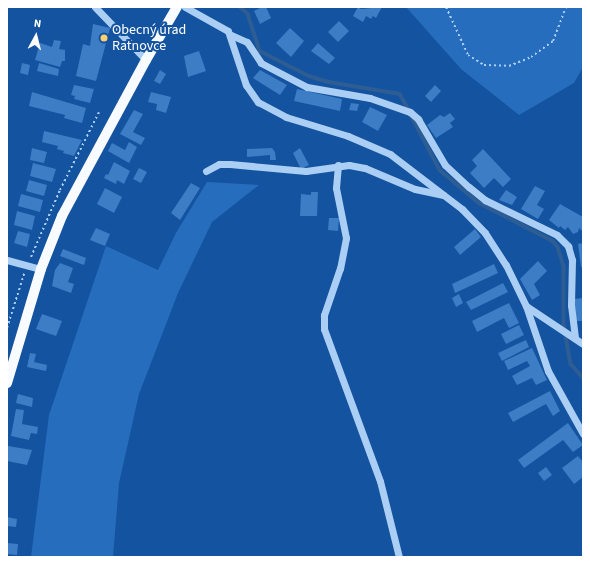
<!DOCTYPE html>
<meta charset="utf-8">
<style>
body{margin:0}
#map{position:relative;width:590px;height:564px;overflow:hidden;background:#13539f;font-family:"Source Sans 3",sans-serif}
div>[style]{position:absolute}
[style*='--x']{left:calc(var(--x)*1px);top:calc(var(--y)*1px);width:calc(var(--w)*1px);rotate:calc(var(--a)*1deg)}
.green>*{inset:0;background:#266ebd}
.stream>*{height:3.5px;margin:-1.75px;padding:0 1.75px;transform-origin:1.75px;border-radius:1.75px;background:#2e5d94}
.building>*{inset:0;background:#3c7dc6}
.path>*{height:2px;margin-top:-1px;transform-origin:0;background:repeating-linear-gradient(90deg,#abcef4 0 2px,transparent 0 5px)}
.minor>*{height:7px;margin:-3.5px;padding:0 3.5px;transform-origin:3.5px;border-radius:3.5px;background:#abcef4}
.major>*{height:10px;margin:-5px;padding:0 5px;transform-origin:5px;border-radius:5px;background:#f8fbff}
.dots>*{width:11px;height:11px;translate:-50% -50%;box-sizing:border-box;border:2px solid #13539f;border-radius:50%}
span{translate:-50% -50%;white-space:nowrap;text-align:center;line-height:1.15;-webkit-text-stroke:4px #13539f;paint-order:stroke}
.poi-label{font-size:14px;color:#fff}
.left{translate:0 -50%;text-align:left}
.frame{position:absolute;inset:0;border:8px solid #fff;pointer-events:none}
.north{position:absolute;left:16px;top:16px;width:40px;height:40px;-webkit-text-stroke:3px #13539f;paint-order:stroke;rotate:7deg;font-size:11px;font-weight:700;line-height:16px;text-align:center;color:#fff}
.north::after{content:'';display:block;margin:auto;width:14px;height:18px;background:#fff;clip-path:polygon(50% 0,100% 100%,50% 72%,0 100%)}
</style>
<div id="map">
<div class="green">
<div style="clip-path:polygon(406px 7px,583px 7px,583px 67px,574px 83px,519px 115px,461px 69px)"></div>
<div style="clip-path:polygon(207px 182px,259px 185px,212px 222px,178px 293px,139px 394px,119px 483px,113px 557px,31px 557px,49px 415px,106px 246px,158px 270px,176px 233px)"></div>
</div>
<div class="stream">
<div style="--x:240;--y:7;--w:11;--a:41"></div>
<div style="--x:248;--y:14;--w:39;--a:72"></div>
<div style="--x:260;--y:51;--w:55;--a:27"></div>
<div style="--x:309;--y:76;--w:21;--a:17"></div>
<div style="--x:329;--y:82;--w:72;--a:9.6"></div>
<div style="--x:400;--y:94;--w:20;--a:60"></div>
<div style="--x:412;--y:117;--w:60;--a:62.2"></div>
<div style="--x:440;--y:170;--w:51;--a:40.2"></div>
<div style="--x:479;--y:203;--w:83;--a:27.2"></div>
<div style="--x:553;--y:241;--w:8;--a:50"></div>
<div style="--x:558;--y:247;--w:21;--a:73"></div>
<div style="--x:564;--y:267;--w:58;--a:90"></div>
<div style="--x:564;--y:325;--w:40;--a:80"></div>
<div style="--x:571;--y:364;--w:18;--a:49"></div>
</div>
<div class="building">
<div style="clip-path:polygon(262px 7px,266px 7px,271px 18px,260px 24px,254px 11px)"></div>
<div style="clip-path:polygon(358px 7px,361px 9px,382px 7px,376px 18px,373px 16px,371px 19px,366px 16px,363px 22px,353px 16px)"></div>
<div style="clip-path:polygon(339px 21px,349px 31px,338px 42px,328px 32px)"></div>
<div style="clip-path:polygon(93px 24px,110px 28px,96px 81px,76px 76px,83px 44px,90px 46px)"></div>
<div style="clip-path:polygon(290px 28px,304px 41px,291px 57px,276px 43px)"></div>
<div style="clip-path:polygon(54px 40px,61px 41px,59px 49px,65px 50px,65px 61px,62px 61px,60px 67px,35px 60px,40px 43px,52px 47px)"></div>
<div style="clip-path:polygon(318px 43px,335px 58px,329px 64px,311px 51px)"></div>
<div style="clip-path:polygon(199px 51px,206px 71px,188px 77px,184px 56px)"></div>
<div style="clip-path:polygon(22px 63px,30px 65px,28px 75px,20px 73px)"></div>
<div style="clip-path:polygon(39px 63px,59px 69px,58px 76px,37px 71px)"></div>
<div style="clip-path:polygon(160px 70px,166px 74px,160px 84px,154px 81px)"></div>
<div style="clip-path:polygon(260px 70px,287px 85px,280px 95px,253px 78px)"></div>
<div style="clip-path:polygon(74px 85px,94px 89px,90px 103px,74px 99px,75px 96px,71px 95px)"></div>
<div style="clip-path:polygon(435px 85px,441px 91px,431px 102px,425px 96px)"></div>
<div style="clip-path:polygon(297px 89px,342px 99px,340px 111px,294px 101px)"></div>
<div style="clip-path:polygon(32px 92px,86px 108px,82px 123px,64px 118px,65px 115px,29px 106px)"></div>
<div style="clip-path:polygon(151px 92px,171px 97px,166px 113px,156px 110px,157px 104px,148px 102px)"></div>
<div style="clip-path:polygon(351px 103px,359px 104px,357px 111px,349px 110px)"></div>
<div style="clip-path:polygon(370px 107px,387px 115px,378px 131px,362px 122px)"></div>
<div style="clip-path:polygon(134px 110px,143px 114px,133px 132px,145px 138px,141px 145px,120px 134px)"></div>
<div style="clip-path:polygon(450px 113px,455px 119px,450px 123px,453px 127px,436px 138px,427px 125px,440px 115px,444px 117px)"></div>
<div style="clip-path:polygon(44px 131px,82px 140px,74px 156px,63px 153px,64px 151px,57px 149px,58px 146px,42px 142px)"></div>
<div style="clip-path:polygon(129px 142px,137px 147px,129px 163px,108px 151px,112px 143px,125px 150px)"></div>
<div style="clip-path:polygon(32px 148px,47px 152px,44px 163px,30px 160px)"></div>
<div style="clip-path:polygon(272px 148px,275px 152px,276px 160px,270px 160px,270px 155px,247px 157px,247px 149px)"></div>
<div style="clip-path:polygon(300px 148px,309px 165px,301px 169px,293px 153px)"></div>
<div style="clip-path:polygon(483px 149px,511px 179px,503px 187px,494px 178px,484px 188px,470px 173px,477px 166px,472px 160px)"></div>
<div style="clip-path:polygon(114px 162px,130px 171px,124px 184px,117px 180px,116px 184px,104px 178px,106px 174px,108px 175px)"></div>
<div style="clip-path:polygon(33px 163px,56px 169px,52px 182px,30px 176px)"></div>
<div style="clip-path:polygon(139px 168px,147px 172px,141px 183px,133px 179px)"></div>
<div style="clip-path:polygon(29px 180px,47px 185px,44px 196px,26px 191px)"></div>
<div style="clip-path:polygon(191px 183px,200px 188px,180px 220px,171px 213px)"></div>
<div style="clip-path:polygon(535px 186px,545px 191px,537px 205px,544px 209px,538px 219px,521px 209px)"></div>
<div style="clip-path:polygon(105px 188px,122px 197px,114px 213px,97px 204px)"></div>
<div style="clip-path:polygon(506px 190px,517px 197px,512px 205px,499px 200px)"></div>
<div style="clip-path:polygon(311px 192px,318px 192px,317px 216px,300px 216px,301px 194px,311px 195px)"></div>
<div style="clip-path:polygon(21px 194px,43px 200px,40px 212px,18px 206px)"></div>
<div style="clip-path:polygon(560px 204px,583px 217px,583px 232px,579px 228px,578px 232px,573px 234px,568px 227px,565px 230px,560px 226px,559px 228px,549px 220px)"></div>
<div style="clip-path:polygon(17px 211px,35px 216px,32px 230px,14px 225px)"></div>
<div style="clip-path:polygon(329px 218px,339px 218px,338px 231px,328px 230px)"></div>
<div style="clip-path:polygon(96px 228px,110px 234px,105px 246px,90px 240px)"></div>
<div style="clip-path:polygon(475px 229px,481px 237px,460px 255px,454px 247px)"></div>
<div style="clip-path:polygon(18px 231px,30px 234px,27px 247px,14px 243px)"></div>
<div style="clip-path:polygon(583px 243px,583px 267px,581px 267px,578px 244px)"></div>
<div style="clip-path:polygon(63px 249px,86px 258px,84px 265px,60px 256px)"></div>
<div style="clip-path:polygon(538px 261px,547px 271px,534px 284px,540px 295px,532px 300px,520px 279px)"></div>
<div style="clip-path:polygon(60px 263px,73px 268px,68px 282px,74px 284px,71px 293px,52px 286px,55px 270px)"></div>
<div style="clip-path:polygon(494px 264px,498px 273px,455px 293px,452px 284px)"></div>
<div style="clip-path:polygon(503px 283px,508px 292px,471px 310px,466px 302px)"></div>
<div style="clip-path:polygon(459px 294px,463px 303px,456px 307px,452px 298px)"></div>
<div style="clip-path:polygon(583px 298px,583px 321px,576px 321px,574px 299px)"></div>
<div style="clip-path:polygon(509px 303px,519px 323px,509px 328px,504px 318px,477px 332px,472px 321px)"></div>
<div style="clip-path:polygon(42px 314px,62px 321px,56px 336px,36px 329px)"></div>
<div style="clip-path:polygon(519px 325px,524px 335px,506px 344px,501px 334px)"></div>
<div style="clip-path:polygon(526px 340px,529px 347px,502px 361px,498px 353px)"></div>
<div style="clip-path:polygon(532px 348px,547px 380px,536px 385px,532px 378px,517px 385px,512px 376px,530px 366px,527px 361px,508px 370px,504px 361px)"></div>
<div style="clip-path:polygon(30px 353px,36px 354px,34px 362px,47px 365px,46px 371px,27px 367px)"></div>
<div style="clip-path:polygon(550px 391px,560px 411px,553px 416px,546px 404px,513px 422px,508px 413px)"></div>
<div style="clip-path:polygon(18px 394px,33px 398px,32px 407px,16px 403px)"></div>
<div style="clip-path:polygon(16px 409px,24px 410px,22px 424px,38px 427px,37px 434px,31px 433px,29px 440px,11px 436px)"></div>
<div style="clip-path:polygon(568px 423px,583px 445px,573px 452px,563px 440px,524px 468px,518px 460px)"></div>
<div style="clip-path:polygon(8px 446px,32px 450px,27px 465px,7px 461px)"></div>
<div style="clip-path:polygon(578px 456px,583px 462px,583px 477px,574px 484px,562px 468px)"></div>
<div style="clip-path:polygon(546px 467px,552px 475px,544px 481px,538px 473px)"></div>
<div style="clip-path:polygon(7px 517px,17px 519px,16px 527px,7px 526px)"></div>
<div style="clip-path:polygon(7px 543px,18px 544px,17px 555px,7px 554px)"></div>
</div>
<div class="path">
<div style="--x:446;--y:7;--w:53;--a:65.4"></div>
<div style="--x:468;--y:55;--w:19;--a:32"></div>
<div style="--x:484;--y:65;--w:25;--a:2"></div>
<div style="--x:509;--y:66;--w:24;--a:-22"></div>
<div style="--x:531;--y:57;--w:27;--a:-36"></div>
<div style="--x:553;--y:41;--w:36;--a:-69"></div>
<div style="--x:31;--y:257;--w:73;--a:-66.6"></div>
<div style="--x:60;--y:190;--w:87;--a:-63.4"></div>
<div style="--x:7;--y:328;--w:57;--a:-72.5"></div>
</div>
<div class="minor">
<div style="--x:95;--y:7;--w:74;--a:46.1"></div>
<div style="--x:185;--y:7;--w:49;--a:29.2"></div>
<div style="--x:228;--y:31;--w:57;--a:71.6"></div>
<div style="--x:246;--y:85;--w:21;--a:55"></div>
<div style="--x:258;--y:102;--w:32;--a:28"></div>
<div style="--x:286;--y:117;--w:65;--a:17"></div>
<div style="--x:348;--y:136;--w:46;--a:23.2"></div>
<div style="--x:390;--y:154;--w:91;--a:37.4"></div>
<div style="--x:462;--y:209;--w:33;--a:46"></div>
<div style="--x:485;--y:233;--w:38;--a:57"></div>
<div style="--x:506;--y:265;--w:46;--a:64"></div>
<div style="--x:526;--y:306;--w:69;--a:71.3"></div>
<div style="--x:548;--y:371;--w:72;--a:60.9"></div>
<div style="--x:231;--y:35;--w:17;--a:24"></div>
<div style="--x:247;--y:42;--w:25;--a:56"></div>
<div style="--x:261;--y:63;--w:52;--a:27.6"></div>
<div style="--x:307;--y:87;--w:64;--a:9.9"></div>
<div style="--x:370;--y:98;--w:42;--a:19.3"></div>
<div style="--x:410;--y:112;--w:11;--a:41"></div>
<div style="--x:418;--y:119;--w:53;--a:59.6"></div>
<div style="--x:445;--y:165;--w:33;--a:43"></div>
<div style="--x:469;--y:187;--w:21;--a:39"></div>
<div style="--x:485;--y:200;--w:80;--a:25.9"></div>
<div style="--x:557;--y:235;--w:16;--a:45"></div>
<div style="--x:568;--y:246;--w:15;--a:74"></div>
<div style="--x:572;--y:260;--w:45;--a:91.3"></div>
<div style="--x:571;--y:305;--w:32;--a:83"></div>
<div style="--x:338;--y:165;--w:23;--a:95"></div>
<div style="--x:336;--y:188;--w:51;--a:78.7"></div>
<div style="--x:346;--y:238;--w:31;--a:101"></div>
<div style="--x:340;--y:268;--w:50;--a:108.8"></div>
<div style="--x:324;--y:315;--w:14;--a:90"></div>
<div style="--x:324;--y:329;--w:162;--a:69.8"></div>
<div style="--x:380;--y:481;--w:78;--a:76"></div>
<div style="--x:206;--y:171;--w:15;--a:-28"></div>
<div style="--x:219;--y:164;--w:11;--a:0"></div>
<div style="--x:230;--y:164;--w:76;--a:5.3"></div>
<div style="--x:306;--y:171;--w:43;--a:-7.9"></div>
<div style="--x:349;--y:165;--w:16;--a:11"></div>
<div style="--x:365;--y:168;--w:54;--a:22.8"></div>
<div style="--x:415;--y:189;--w:29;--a:12"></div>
<div style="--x:7;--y:260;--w:35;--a:15"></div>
<div style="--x:526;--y:306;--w:69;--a:33.7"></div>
</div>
<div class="major">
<div style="--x:7;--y:383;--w:119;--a:-73.4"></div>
<div style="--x:41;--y:269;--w:57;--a:-68.4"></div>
<div style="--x:62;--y:216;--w:177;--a:-61.7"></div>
<div style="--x:146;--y:60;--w:61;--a:-59.7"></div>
</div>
<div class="dots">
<div style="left:104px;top:38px;background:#ffd26e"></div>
</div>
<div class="poi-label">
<span class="left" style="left:112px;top:38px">Obecný úrad<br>Ratnovce</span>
</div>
<div class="frame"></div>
<div class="north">N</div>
</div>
